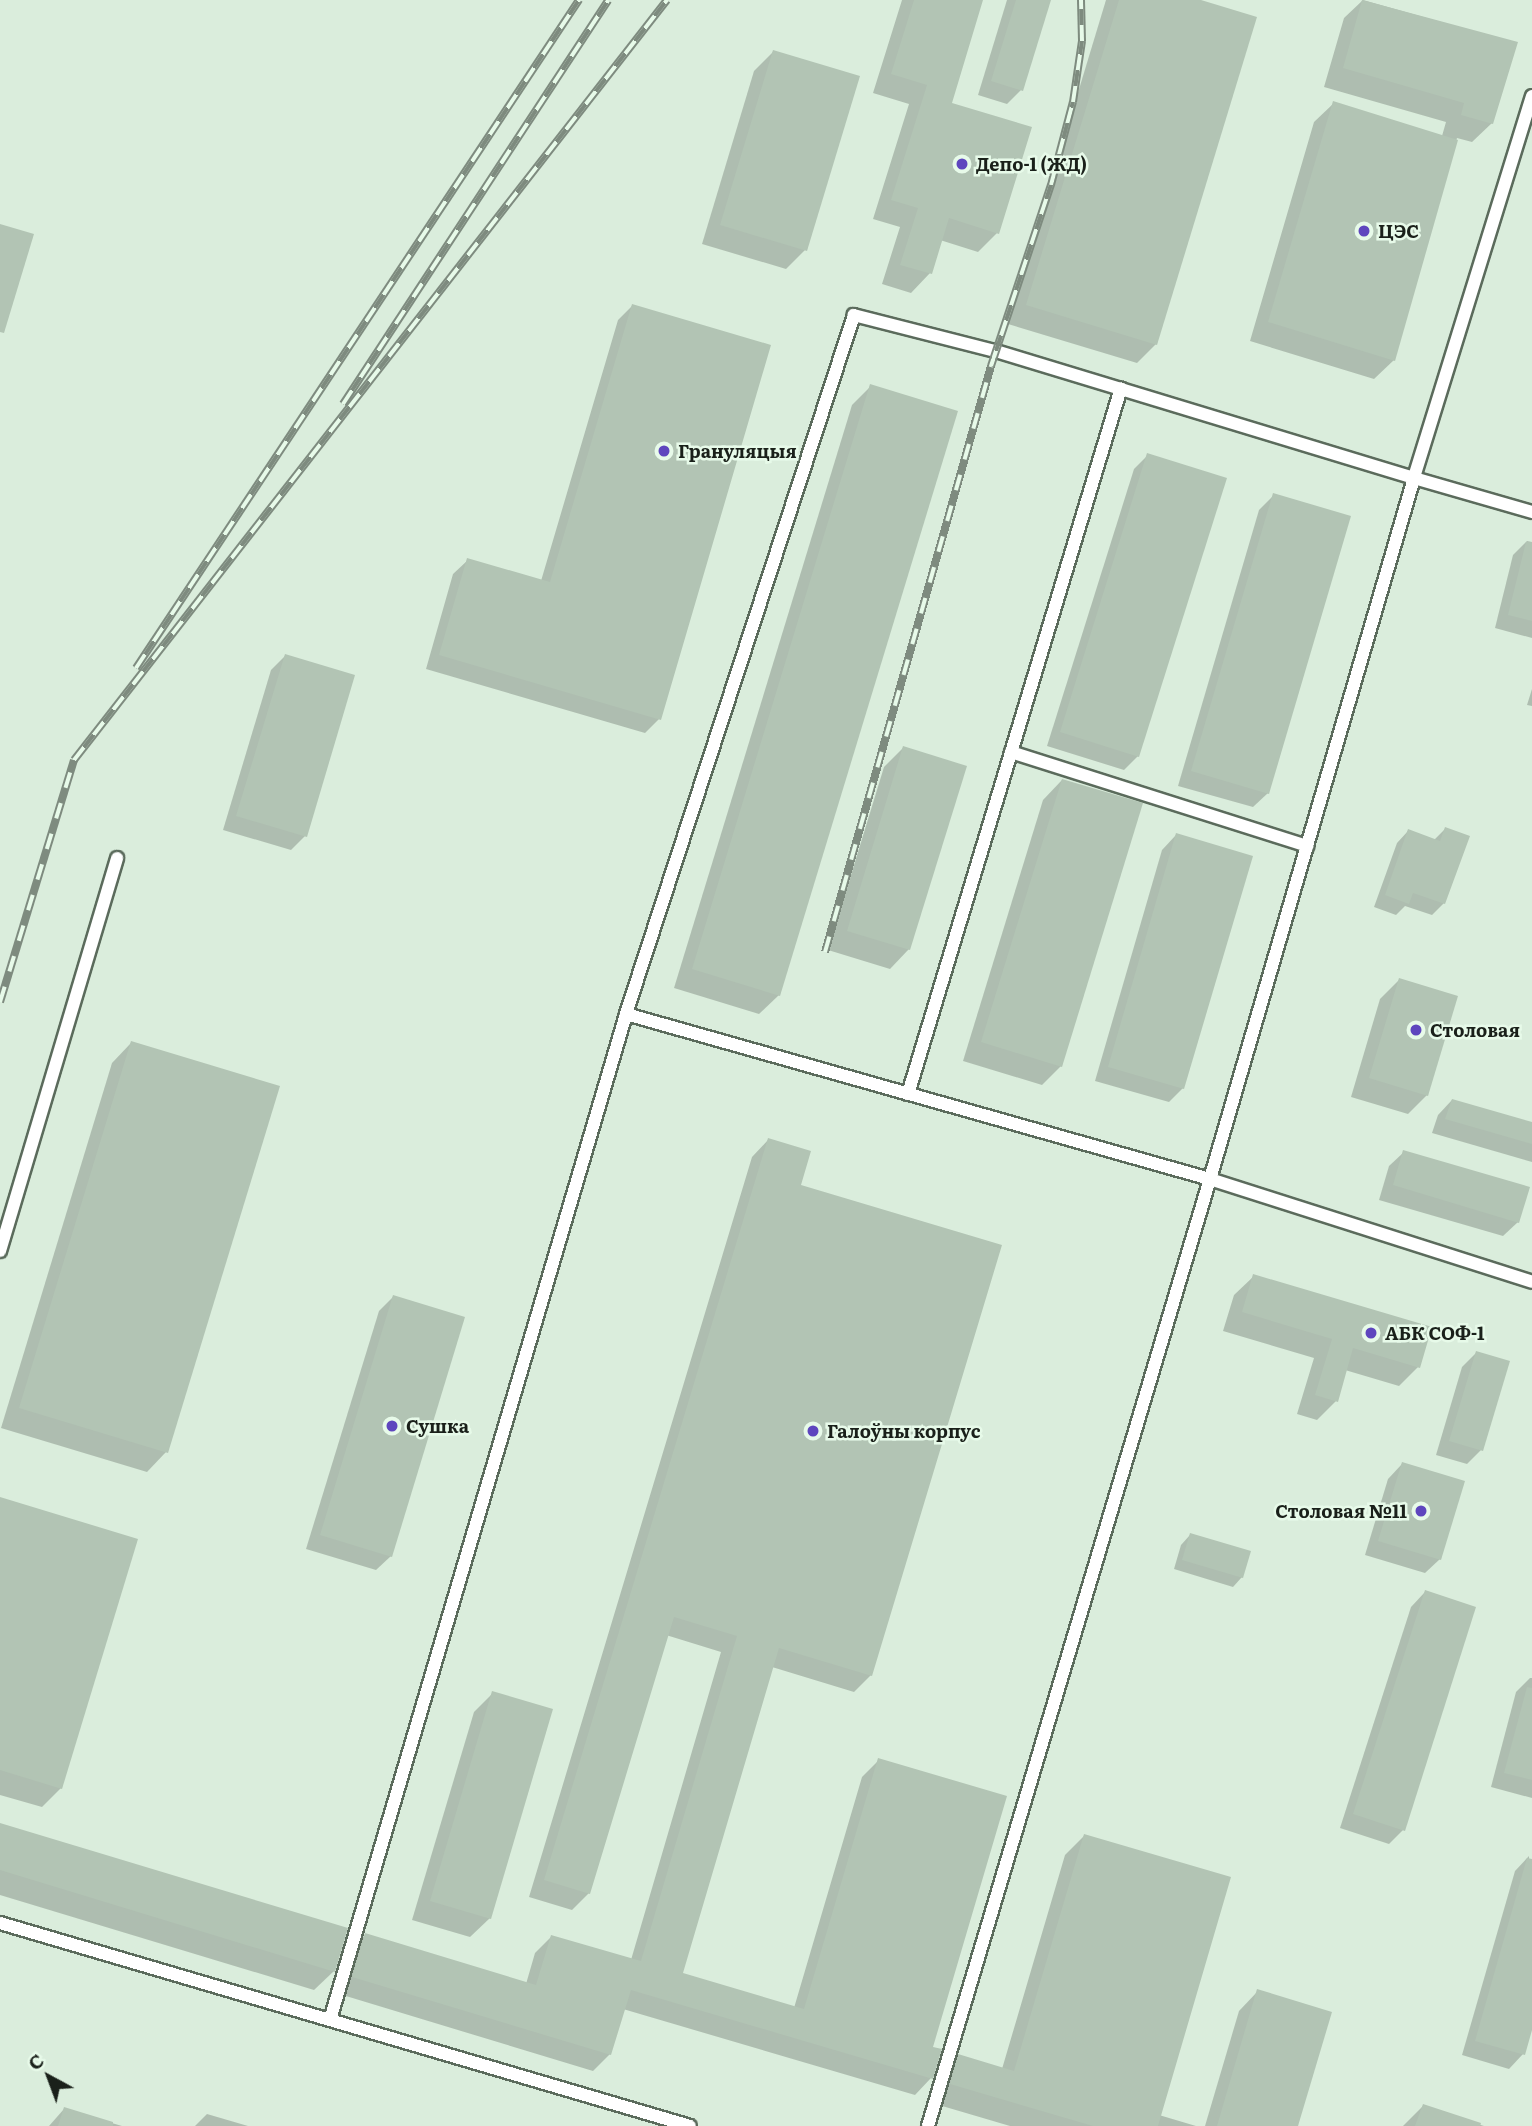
<!DOCTYPE html>
<meta charset="utf-8">
<style>
body{margin:0}
#map{position:relative;width:1532px;height:2126px;overflow:hidden;background:#daeddc;font-family:Literata,serif}
div>[style]{position:absolute}
[style*='--x']{left:calc(var(--x)*1px);top:calc(var(--y)*1px);width:calc(var(--w)*1px);rotate:calc(var(--a)*1deg)}
.shadow>*{inset:0;background:#0003}
.building>*{inset:0;background:#b2c4b4}
.roads{filter:drop-shadow(2px 0 #5b6b5c) drop-shadow(-2px 0 #5b6b5c) drop-shadow(0 2px #5b6b5c) drop-shadow(0 -2px #5b6b5c)}
.service>*{height:12px;margin:-6px;padding:0 6px;transform-origin:6px;border-radius:6px;background:#fff}
.rail>*{height:8px;margin-top:-4px;transform-origin:0;background:repeating-linear-gradient(90deg,#e7fae9 0 16px,#7e8b7f 0 32px);box-sizing:border-box;border-block:2px solid #7e8b7f}
.dots>*{width:19px;height:19px;translate:-50% -50%;box-sizing:border-box;border:4px solid #e7fae9;border-radius:50%}
span{translate:-50% -50%;white-space:nowrap;text-align:center;line-height:1.15;-webkit-text-stroke:5px #e7fae9;paint-order:stroke}
.poi-label{font-size:18px;color:#1a201a;font-weight:700}
.left{translate:0 -50%;text-align:left}
.right{translate:-100% -50%;text-align:right}
.north{position:absolute;left:14px;top:2042px;width:70px;height:70px;-webkit-text-stroke:5px #e7fae9;paint-order:stroke;rotate:319deg;font-size:19px;font-weight:700;line-height:28px;text-align:center;color:#1a201a}
.north::after{content:'';display:block;margin:auto;width:24px;height:32px;background:#1a201a;clip-path:polygon(50% 0,100% 100%,50% 72%,0 100%)}
</style>
<div id="map">
<div class="shadow">
<div style="clip-path:polygon(902px 0,981px 0,950px 104px,997px 233px,978px 252px,940px 240px,930px 273px,911px 293px,882px 284px,900px 227px,873px 219px,909px 104px,873px 93px)"></div>
<div style="clip-path:polygon(1007px 0,1049px 0,1021px 90px,1007px 104px,978px 95px)"></div>
<div style="clip-path:polygon(1106px 0,1195px 0,1156px 344px,1137px 363px,1008px 324px)"></div>
<div style="clip-path:polygon(1363px 0,1515px 43px,1492px 123px,1472px 142px,1457px 138px,1394px 360px,1374px 379px,1250px 341px,1314px 122px,1334px 103px,1442px 136px,1446px 122px,1324px 87px,1344px 18px)"></div>
<div style="clip-path:polygon(773px 52px,805px 250px,786px 269px,702px 244px,754px 71px)"></div>
<div style="clip-path:polygon(632px 306px,659px 719px,645px 733px,426px 669px,453px 574px,468px 560px,541px 581px,618px 320px)"></div>
<div style="clip-path:polygon(871px 386px,779px 995px,759px 1014px,674px 988px,852px 405px)"></div>
<div style="clip-path:polygon(1148px 455px,1138px 756px,1124px 770px,1047px 746px,1134px 469px)"></div>
<div style="clip-path:polygon(1274px 495px,1268px 793px,1253px 807px,1178px 786px,1259px 510px)"></div>
<div style="clip-path:polygon(1527px 541px,1532px 542px,1532px 638px,1495px 628px,1513px 555px)"></div>
<div style="clip-path:polygon(285px 656px,305px 836px,291px 850px,223px 830px,271px 670px)"></div>
<div style="clip-path:polygon(1532px 689px,1532px 706px,1527px 705px)"></div>
<div style="clip-path:polygon(903px 748px,909px 949px,890px 969px,828px 950px,884px 767px)"></div>
<div style="clip-path:polygon(1062px 780px,1061px 1066px,1042px 1085px,963px 1061px,1043px 800px)"></div>
<div style="clip-path:polygon(1445px 829px,1444px 903px,1432px 915px,1405px 906px,1396px 915px,1374px 907px,1397px 843px,1408px 831px,1434px 840px)"></div>
<div style="clip-path:polygon(1176px 835px,1183px 1088px,1169px 1102px,1095px 1081px,1162px 850px)"></div>
<div style="clip-path:polygon(1399px 980px,1427px 1095px,1408px 1114px,1351px 1097px,1380px 999px)"></div>
<div style="clip-path:polygon(131px 1043px,166px 1452px,147px 1472px,1px 1428px,112px 1063px)"></div>
<div style="clip-path:polygon(1452px 1100px,1532px 1124px,1532px 1162px,1432px 1133px,1438px 1115px)"></div>
<div style="clip-path:polygon(768px 1140px,798px 1186px,871px 1675px,854px 1692px,772px 1667px,680px 1975px,794px 2008px,862px 1777px,879px 1760px,931px 2048px,931px 2078px,915px 2095px,623px 2009px,610px 2054px,593px 2071px,336px 1993px,349px 1952px,365px 1935px,526px 1984px,535px 1953px,551px 1937px,631px 1960px,721px 1652px,666px 1635px,589px 1893px,572px 1910px,529px 1897px,752px 1157px)"></div>
<div style="clip-path:polygon(1404px 1152px,1518px 1222px,1503px 1236px,1379px 1200px,1389px 1166px)"></div>
<div style="clip-path:polygon(1254px 1276px,1418px 1367px,1399px 1386px,1345px 1370px,1336px 1401px,1317px 1420px,1297px 1414px,1314px 1358px,1223px 1331px,1234px 1295px)"></div>
<div style="clip-path:polygon(393px 1297px,391px 1556px,376px 1570px,306px 1549px,379px 1311px)"></div>
<div style="clip-path:polygon(1476px 1353px,1481px 1450px,1467px 1464px,1436px 1455px,1462px 1367px)"></div>
<div style="clip-path:polygon(1402px 1464px,1440px 1559px,1425px 1573px,1365px 1555px,1388px 1479px)"></div>
<div style="clip-path:polygon(0 1499px,61px 1788px,42px 1807px,0 1795px)"></div>
<div style="clip-path:polygon(1190px 1535px,1242px 1577px,1233px 1587px,1174px 1569px,1181px 1545px)"></div>
<div style="clip-path:polygon(1425px 1592px,1403px 1830px,1389px 1844px,1340px 1828px,1411px 1607px)"></div>
<div style="clip-path:polygon(1530px 1678px,1532px 1678px,1532px 1798px,1491px 1787px,1516px 1692px)"></div>
<div style="clip-path:polygon(493px 1693px,490px 1918px,470px 1937px,412px 1920px,474px 1712px)"></div>
<div style="clip-path:polygon(0 1825px,334px 1971px,314px 1990px,0 1895px)"></div>
<div style="clip-path:polygon(1084px 1836px,1159px 2115px,1196px 2126px,1010px 2126px,932px 2103px,940px 2076px,959px 2056px,1002px 2069px,1065px 1855px)"></div>
<div style="clip-path:polygon(1529px 1856px,1532px 2024px,1523px 2054px,1509px 2069px,1462px 2055px,1515px 1871px)"></div>
<div style="clip-path:polygon(1258px 1991px,1296px 2126px,1205px 2126px,1239px 2011px)"></div>
<div style="clip-path:polygon(1423px 2106px,1484px 2126px,1403px 2126px)"></div>
<div style="clip-path:polygon(64px 2109px,122px 2126px,49px 2126px)"></div>
<div style="clip-path:polygon(207px 2114px,248px 2126px,195px 2126px)"></div>
</div>
<div class="building">
<div style="clip-path:polygon(914px 0,983px 0,952px 103px,1032px 127px,999px 234px,949px 218px,932px 274px,900px 265px,918px 208px,891px 200px,927px 85px,891px 74px)"></div>
<div style="clip-path:polygon(1016px 0,1051px 0,1023px 91px,991px 81px)"></div>
<div style="clip-path:polygon(1119px 0,1201px 0,1257px 17px,1157px 345px,1026px 305px)"></div>
<div style="clip-path:polygon(1362px 0,1518px 42px,1493px 124px,1461px 115px,1464px 103px,1343px 68px)"></div>
<div style="clip-path:polygon(773px 50px,860px 76px,807px 251px,720px 225px)"></div>
<div style="clip-path:polygon(1333px 101px,1458px 140px,1395px 361px,1268px 322px)"></div>
<div style="clip-path:polygon(0 224px,34px 234px,4px 333px,0 332px)"></div>
<div style="clip-path:polygon(632px 304px,771px 345px,661px 720px,439px 655px,467px 558px,550px 582px)"></div>
<div style="clip-path:polygon(870px 384px,958px 411px,780px 996px,692px 969px)"></div>
<div style="clip-path:polygon(1147px 453px,1227px 478px,1139px 757px,1060px 732px)"></div>
<div style="clip-path:polygon(1273px 493px,1351px 516px,1269px 794px,1191px 771px)"></div>
<div style="clip-path:polygon(1526px 542px,1532px 542px,1532px 621px,1508px 615px)"></div>
<div style="clip-path:polygon(285px 654px,355px 675px,307px 837px,236px 816px)"></div>
<div style="clip-path:polygon(903px 746px,967px 766px,910px 950px,847px 931px)"></div>
<div style="clip-path:polygon(1062px 779px,1143px 803px,1062px 1067px,981px 1042px)"></div>
<div style="clip-path:polygon(1445px 827px,1470px 836px,1445px 904px,1413px 893px,1409px 904px,1385px 895px,1408px 829px,1440px 841px)"></div>
<div style="clip-path:polygon(1176px 833px,1253px 856px,1184px 1089px,1108px 1067px)"></div>
<div style="clip-path:polygon(1399px 978px,1458px 996px,1428px 1096px,1369px 1078px)"></div>
<div style="clip-path:polygon(131px 1041px,280px 1086px,168px 1453px,19px 1408px)"></div>
<div style="clip-path:polygon(1452px 1099px,1532px 1122px,1532px 1144px,1445px 1119px)"></div>
<div style="clip-path:polygon(768px 1138px,811px 1151px,801px 1185px,1002px 1245px,872px 1676px,779px 1648px,683px 1973px,804px 2009px,878px 1758px,1007px 1796px,933px 2047px,942px 2049px,933px 2079px,631px 1990px,611px 2055px,352px 1977px,365px 1933px,536px 1985px,551px 1935px,641px 1961px,737px 1636px,674px 1617px,590px 1894px,544px 1880px)"></div>
<div style="clip-path:polygon(1403px 1150px,1530px 1187px,1519px 1223px,1393px 1185px)"></div>
<div style="clip-path:polygon(1253px 1274px,1432px 1327px,1420px 1368px,1353px 1348px,1338px 1402px,1315px 1395px,1332px 1339px,1242px 1312px)"></div>
<div style="clip-path:polygon(393px 1295px,465px 1317px,392px 1557px,320px 1535px)"></div>
<div style="clip-path:polygon(1476px 1351px,1510px 1361px,1483px 1451px,1449px 1441px)"></div>
<div style="clip-path:polygon(1402px 1462px,1465px 1481px,1441px 1560px,1378px 1541px)"></div>
<div style="clip-path:polygon(0 1497px,138px 1539px,62px 1789px,0 1770px)"></div>
<div style="clip-path:polygon(1190px 1533px,1251px 1551px,1243px 1578px,1182px 1560px)"></div>
<div style="clip-path:polygon(1425px 1590px,1476px 1607px,1405px 1831px,1353px 1814px)"></div>
<div style="clip-path:polygon(1527px 1687px,1532px 1688px,1532px 1780px,1504px 1773px)"></div>
<div style="clip-path:polygon(492px 1691px,553px 1709px,491px 1919px,430px 1901px)"></div>
<div style="clip-path:polygon(0 1823px,348px 1928px,335px 1972px,0 1870px)"></div>
<div style="clip-path:polygon(1084px 1834px,1231px 1877px,1158px 2126px,1093px 2126px,950px 2084px,958px 2054px,1014px 2071px)"></div>
<div style="clip-path:polygon(1527px 1858px,1532px 1859px,1532px 2030px,1525px 2055px,1475px 2041px)"></div>
<div style="clip-path:polygon(1257px 1989px,1332px 2012px,1298px 2126px,1217px 2126px)"></div>
<div style="clip-path:polygon(1423px 2104px,1481px 2123px,1480px 2126px,1415px 2126px)"></div>
<div style="clip-path:polygon(64px 2107px,113px 2122px,113px 2126px,58px 2126px)"></div>
</div>
<div class="roads">
<div class="service">
<div style="--x:1532;--y:96;--w:400;--a:107.2"></div>
<div style="--x:1414;--y:478;--w:123;--a:16.1"></div>
<div style="--x:1011;--y:752;--w:311;--a:17.6"></div>
<div style="--x:908;--y:1094;--w:737;--a:-73.21"></div>
<div style="--x:0;--y:1251;--w:410;--a:-73.4"></div>
<div style="--x:0;--y:1923;--w:719;--a:16.39"></div>
<div style="--x:330;--y:2020;--w:1049;--a:-73.6"></div>
<div style="--x:928;--y:2126;--w:988;--a:-73.42"></div>
<div style="--x:1210;--y:1179;--w:730;--a:-73.77"></div>
<div style="--x:1414;--y:478;--w:438;--a:-163.1"></div>
<div style="--x:995;--y:351;--w:146;--a:-165.7"></div>
<div style="--x:854;--y:315;--w:735;--a:108.07"></div>
<div style="--x:626;--y:1014;--w:607;--a:15.78"></div>
<div style="--x:1210;--y:1179;--w:338;--a:17.7"></div>
</div>
</div>
<div class="rail">
<div style="--x:343;--y:404;--w:483;--a:-56.7"></div>
<div style="--x:136;--y:668;--w:802;--a:-56.45"></div>
<div style="--x:825;--y:952;--w:609;--a:-74.18"></div>
<div style="--x:991;--y:366;--w:191;--a:-71.7"></div>
<div style="--x:1051;--y:185;--w:86;--a:-75.2"></div>
<div style="--x:1073;--y:102;--w:62;--a:-81.6"></div>
<div style="--x:1082;--y:41;--w:41;--a:-91.4"></div>
<div style="--x:0;--y:1002;--w:253;--a:-73"></div>
<div style="--x:74;--y:760;--w:964;--a:-52.04"></div>
</div>
<div class="dots">
<div style="left:962px;top:164px;background:#5e46be"></div>
<div style="left:1364px;top:231px;background:#5e46be"></div>
<div style="left:664px;top:451px;background:#5e46be"></div>
<div style="left:1416px;top:1030px;background:#5e46be"></div>
<div style="left:1371px;top:1333px;background:#5e46be"></div>
<div style="left:392px;top:1426px;background:#5e46be"></div>
<div style="left:813px;top:1431px;background:#5e46be"></div>
<div style="left:1421px;top:1511px;background:#5e46be"></div>
</div>
<div class="poi-label">
<span class="left" style="left:976px;top:164px">Депо-1 (ЖД)</span>
<span class="left" style="left:1378px;top:231px">ЦЭС</span>
<span class="left" style="left:678px;top:451px">Грануляцыя</span>
<span class="left" style="left:1430px;top:1030px">Столовая</span>
<span class="left" style="left:1385px;top:1333px">АБК СОФ-1</span>
<span class="left" style="left:406px;top:1426px">Сушка</span>
<span class="left" style="left:827px;top:1431px">Галоўны корпус</span>
<span class="right" style="left:1407px;top:1511px">Столовая №11</span>
</div>
<div class="north">С</div>
</div>
